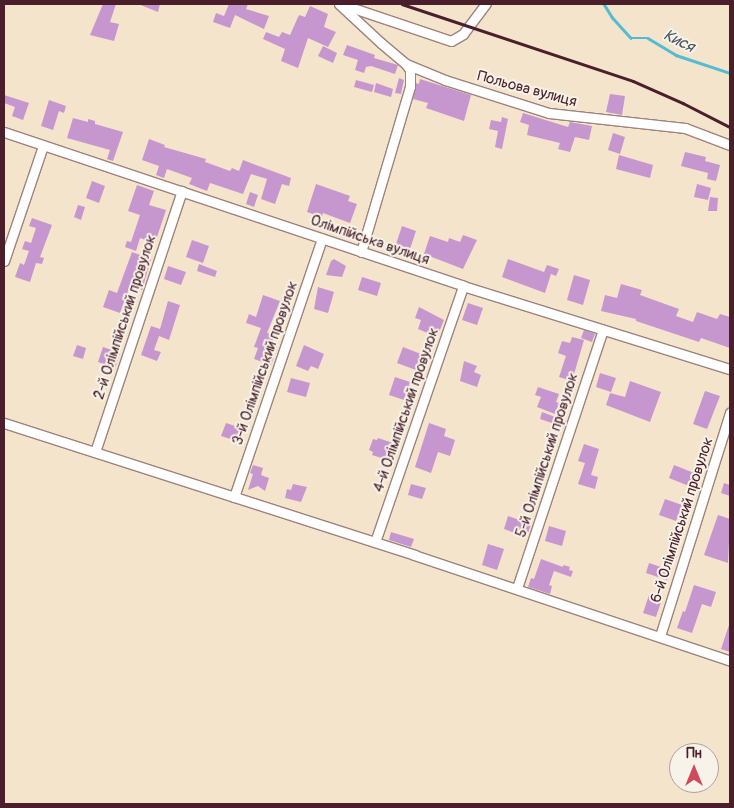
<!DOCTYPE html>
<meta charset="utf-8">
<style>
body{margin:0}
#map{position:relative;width:734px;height:808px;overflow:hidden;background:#f4e4cc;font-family:Pangolin,sans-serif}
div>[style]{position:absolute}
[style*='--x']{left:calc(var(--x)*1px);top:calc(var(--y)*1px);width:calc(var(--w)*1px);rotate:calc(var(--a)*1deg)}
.stream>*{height:2.5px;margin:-1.25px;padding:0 1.25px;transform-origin:1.25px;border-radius:1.25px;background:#53bcd1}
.building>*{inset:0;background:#c697cf}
.roads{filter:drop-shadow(1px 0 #9f827c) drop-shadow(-1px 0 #9f827c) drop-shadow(0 1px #9f827c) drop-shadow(0 -1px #9f827c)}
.minor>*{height:9px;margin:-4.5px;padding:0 4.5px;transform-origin:4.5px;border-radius:4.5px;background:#fff}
.rail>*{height:2.5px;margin:-1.25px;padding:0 1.25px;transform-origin:1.25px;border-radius:1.25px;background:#4a1f2b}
span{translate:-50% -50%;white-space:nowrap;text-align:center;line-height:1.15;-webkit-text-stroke:4px #f7f3e8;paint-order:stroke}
.street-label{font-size:15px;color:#4a1f2b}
.water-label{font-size:16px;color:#4d5665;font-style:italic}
.frame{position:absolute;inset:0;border:5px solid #4a1f2b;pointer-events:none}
.north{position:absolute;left:669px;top:743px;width:50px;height:50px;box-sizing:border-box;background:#f7f3e8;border:1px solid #b29e9c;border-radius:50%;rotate:0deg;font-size:14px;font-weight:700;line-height:20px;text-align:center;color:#4a1f2b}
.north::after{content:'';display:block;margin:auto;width:18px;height:22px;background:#d1495b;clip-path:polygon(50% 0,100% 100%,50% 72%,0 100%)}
</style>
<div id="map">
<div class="stream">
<div style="--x:604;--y:4;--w:15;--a:58"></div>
<div style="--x:612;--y:17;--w:28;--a:48"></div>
<div style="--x:631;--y:38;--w:17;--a:0"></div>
<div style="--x:648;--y:38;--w:33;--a:31"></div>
<div style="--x:676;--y:55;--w:57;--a:18.4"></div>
</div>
<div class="building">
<div style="clip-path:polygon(103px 4px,116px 4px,110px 22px,119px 24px,114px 41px,90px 35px)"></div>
<div style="clip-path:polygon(138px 4px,160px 4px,158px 12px)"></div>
<div style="clip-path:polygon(229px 4px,248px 4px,246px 9px,269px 16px,264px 29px,235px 15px,230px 28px,213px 22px,216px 13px,224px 16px)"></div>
<div style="clip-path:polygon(310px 6px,328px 14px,324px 27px,336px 32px,328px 47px,308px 38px,298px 68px,281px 61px,285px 49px,263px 39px,266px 32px,279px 37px,282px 32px,290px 35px,299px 15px,305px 17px)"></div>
<div style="clip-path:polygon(347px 45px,375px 55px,374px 58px,398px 65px,395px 74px,371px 66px,366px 67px,364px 73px,355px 70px,358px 60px,343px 55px)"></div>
<div style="clip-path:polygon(323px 46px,337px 53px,333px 63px,318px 56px)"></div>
<div style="clip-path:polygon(399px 78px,404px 80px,401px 94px,395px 93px)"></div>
<div style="clip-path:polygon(420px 79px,471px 95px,464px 121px,426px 108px,428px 103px,413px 99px,416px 83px,419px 84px)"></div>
<div style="clip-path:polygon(356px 80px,374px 85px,372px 92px,354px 87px)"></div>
<div style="clip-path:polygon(376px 83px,393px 89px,391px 97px,374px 92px)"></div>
<div style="clip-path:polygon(610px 94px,625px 96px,622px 115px,606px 112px)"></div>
<div style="clip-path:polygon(4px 95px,29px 103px,23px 120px,12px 116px,15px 107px,4px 103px)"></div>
<div style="clip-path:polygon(49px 100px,66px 106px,64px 113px,59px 111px,53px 130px,41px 126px)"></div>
<div style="clip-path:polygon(523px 113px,568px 127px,570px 122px,592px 126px,589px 140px,575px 137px,570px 152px,558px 149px,560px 143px,527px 135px,529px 125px,520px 122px)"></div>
<div style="clip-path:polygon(502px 117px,508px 119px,502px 149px,495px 147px,498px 131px,489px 129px,491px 120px,501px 122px)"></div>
<div style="clip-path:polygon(73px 118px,88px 122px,88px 119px,95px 121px,95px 124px,123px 132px,113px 161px,107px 159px,110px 150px,67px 138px)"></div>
<div style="clip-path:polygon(613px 133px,625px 137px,620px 154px,608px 150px)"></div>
<div style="clip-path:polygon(149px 139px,165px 145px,164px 147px,206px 159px,205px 162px,230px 171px,232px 168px,239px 171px,243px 160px,291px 178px,289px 186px,282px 184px,275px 204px,261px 199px,267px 179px,251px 174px,243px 194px,210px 183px,207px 191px,189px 184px,192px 178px,167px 169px,164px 178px,156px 175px,159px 166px,142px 160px)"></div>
<div style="clip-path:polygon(685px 152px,706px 157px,705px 161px,720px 165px,716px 181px,707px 179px,708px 173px,681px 166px)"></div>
<div style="clip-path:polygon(619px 155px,653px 165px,650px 178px,616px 169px)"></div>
<div style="clip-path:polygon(92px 181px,105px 186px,99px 203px,86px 198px)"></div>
<div style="clip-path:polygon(316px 184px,350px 196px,348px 201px,357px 204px,350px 223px,323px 213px,322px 217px,307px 212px)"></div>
<div style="clip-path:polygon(697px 184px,711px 188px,708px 200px,694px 197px)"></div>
<div style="clip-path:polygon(137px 185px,154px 191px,149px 205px,166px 210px,155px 243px,140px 238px,136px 251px,125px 247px,127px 241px,131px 242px,140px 215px,128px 211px)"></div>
<div style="clip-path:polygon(250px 192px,258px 195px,254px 207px,246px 204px)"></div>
<div style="clip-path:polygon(710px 197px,718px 198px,717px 211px,708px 211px)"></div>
<div style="clip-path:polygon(78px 205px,85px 207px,81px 220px,74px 217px)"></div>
<div style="clip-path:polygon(32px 218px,52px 225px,40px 257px,44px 258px,42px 264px,36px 263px,30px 282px,15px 277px,20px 263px,24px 265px,29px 251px,22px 249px,25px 241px,31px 243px,36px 228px,29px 226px)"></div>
<div style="clip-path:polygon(402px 226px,416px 231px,410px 249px,396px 244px)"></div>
<div style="clip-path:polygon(463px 235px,477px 240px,463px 269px,424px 254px,430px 236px,448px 242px,449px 238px,460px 242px)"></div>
<div style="clip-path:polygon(192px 240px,209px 246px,203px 263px,186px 257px)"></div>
<div style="clip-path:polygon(132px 252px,151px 259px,142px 290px,130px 286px,120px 313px,103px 307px,109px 290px,117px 293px)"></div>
<div style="clip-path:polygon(334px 259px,346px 266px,342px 277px,326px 275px,331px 261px)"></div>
<div style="clip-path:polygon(508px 259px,544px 272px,547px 265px,559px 269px,556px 276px,551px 274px,545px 293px,502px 277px)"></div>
<div style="clip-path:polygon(199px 264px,217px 271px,215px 277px,197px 271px)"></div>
<div style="clip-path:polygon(168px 266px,186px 272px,181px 285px,164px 279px)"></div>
<div style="clip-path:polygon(574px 275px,590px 280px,583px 305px,567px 300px)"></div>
<div style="clip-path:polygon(362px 277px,381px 283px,377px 296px,358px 290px)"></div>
<div style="clip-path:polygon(621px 284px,642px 290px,640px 295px,679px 309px,676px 316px,693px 322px,697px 312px,717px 319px,720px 314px,730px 317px,730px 348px,701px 338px,699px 342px,636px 321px,636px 319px,601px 311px,605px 295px,617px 298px)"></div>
<div style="clip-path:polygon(318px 287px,334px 292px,328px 313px,314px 309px)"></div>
<div style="clip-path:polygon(263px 295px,280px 301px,267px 333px,275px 335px,268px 355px,274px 357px,271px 365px,254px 359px,258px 348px,254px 347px,261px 328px,246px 323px,249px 314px,256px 317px)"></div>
<div style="clip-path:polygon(168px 301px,180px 305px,169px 340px,159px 336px,154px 350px,161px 352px,157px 361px,141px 355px,151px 326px,160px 329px)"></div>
<div style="clip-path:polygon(468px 303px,483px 308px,477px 325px,462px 320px)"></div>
<div style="clip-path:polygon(419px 307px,444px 320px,437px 337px,418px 329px,421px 320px,415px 318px)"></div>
<div style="clip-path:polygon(584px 330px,595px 334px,592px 342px,581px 338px)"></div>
<div style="clip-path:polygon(572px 337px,584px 340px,572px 381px,559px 377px,566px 356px,558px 353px,562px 341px,570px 343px)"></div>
<div style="clip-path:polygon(77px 345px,86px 348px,83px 359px,73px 356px)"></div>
<div style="clip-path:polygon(304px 345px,324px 354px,318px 369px,311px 366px,308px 371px,296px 366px)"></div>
<div style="clip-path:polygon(103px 347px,120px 353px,115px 368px,98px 362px)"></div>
<div style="clip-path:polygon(403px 347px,421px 354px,416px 370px,397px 363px)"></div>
<div style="clip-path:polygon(464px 361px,477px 366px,474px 372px,481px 375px,477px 387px,460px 381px)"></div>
<div style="clip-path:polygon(600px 373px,616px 378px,611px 392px,596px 387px)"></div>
<div style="clip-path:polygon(395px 377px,410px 382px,404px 400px,389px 395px)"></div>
<div style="clip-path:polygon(291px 378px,310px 383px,306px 397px,287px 392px)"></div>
<div style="clip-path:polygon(630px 381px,661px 392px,650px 422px,606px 405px,610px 393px,625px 397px)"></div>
<div style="clip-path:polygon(538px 387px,559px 394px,556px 402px,559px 403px,555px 414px,537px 407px,541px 397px,535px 395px)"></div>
<div style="clip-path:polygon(705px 391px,720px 396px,707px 429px,693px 424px)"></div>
<div style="clip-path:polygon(542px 412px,566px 421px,564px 427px,540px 419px)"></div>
<div style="clip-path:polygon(226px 423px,244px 429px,240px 442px,221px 436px)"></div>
<div style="clip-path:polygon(429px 423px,446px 429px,444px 436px,455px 440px,450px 456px,438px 452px,431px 473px,415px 467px)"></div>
<div style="clip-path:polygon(378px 438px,393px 443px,388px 460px,372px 455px,373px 452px,369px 450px,373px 439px,377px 440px)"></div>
<div style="clip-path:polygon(584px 444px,599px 449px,591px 475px,598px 477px,595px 489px,578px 484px,585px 463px,578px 461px)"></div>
<div style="clip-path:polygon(253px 465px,263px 468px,261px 475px,269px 478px,265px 491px,258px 486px,248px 490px,253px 474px,250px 473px)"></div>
<div style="clip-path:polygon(674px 465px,694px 473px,689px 486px,669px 478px)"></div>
<div style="clip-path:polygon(724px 483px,730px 485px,730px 496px,721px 493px)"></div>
<div style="clip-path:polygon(293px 484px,307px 487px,301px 502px,285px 498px,287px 489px,291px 490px)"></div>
<div style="clip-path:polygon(411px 484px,426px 488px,422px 499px,408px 495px)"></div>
<div style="clip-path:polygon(665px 499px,682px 505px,676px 521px,659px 515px)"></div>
<div style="clip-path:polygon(718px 515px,730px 519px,728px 563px,704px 555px)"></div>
<div style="clip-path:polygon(508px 516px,531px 524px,528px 533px,521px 531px,520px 535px,504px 529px)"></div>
<div style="clip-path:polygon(549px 526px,566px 531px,562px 546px,545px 541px)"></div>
<div style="clip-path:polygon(391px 532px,414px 539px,411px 547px,389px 540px)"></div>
<div style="clip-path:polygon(488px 544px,504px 549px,497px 570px,482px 565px)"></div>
<div style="clip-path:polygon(541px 559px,563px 567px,563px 565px,570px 567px,569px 570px,573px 571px,571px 577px,554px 571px,549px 585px,552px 586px,550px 594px,528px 587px,531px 578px,534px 579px)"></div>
<div style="clip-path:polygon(649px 563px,670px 570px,667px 580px,646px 573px)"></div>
<div style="clip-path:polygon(694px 585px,716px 592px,711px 607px,702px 604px,692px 633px,677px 628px,683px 611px,685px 612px)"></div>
<div style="clip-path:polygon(649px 595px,662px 599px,656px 617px,643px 613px)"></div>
<div style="clip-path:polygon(729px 625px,730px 626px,730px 652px,721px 649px)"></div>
</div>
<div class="roads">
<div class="minor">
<div style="--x:339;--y:4;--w:57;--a:42.9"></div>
<div style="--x:381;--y:43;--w:33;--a:40"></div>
<div style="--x:406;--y:64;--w:42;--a:22.3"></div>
<div style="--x:445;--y:80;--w:109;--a:17.6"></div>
<div style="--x:549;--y:113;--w:137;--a:6.3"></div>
<div style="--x:685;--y:128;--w:48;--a:20.7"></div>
<div style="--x:344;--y:5;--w:113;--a:18.6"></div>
<div style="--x:451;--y:41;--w:14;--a:-30"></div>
<div style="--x:463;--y:34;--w:38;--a:-53"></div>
<div style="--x:4;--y:132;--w:484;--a:18.5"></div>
<div style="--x:463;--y:286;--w:280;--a:17.3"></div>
<div style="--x:361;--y:252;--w:172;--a:-73.5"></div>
<div style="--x:410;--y:87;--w:17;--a:-90"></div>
<div style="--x:410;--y:70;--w:7;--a:-124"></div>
<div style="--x:4;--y:261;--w:121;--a:-71.3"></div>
<div style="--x:4;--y:423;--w:431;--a:17.8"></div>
<div style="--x:414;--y:555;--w:333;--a:18.5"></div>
<div style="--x:95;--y:452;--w:275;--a:-71.6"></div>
<div style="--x:234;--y:497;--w:273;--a:-71.2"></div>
<div style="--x:375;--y:542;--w:271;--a:-71"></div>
<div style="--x:517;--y:588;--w:272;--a:-71.6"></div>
<div style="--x:660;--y:636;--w:234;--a:-72.6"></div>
</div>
</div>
<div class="rail">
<div style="--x:402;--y:4;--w:243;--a:18.4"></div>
<div style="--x:633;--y:81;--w:55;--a:23.7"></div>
<div style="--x:683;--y:103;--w:53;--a:27.1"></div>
</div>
<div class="street-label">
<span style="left:527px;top:89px;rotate:15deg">Польова вулиця</span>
<span style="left:370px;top:240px;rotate:19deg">Олімпійська вулиця</span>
<span style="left:125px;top:317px;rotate:-72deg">2-й Олімпійський провулок</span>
<span style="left:265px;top:363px;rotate:-71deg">3-й Олімпійський провулок</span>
<span style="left:406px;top:410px;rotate:-71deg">4-й Олімпійський провулок</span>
<span style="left:547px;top:455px;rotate:-72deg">5-й Олімпійський провулок</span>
<span style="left:682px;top:520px;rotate:-72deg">6-й Олімпійський провулок</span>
</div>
<div class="water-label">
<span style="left:679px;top:41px;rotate:26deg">Кися</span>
</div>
<div class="frame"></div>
<div class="north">Пн</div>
</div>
